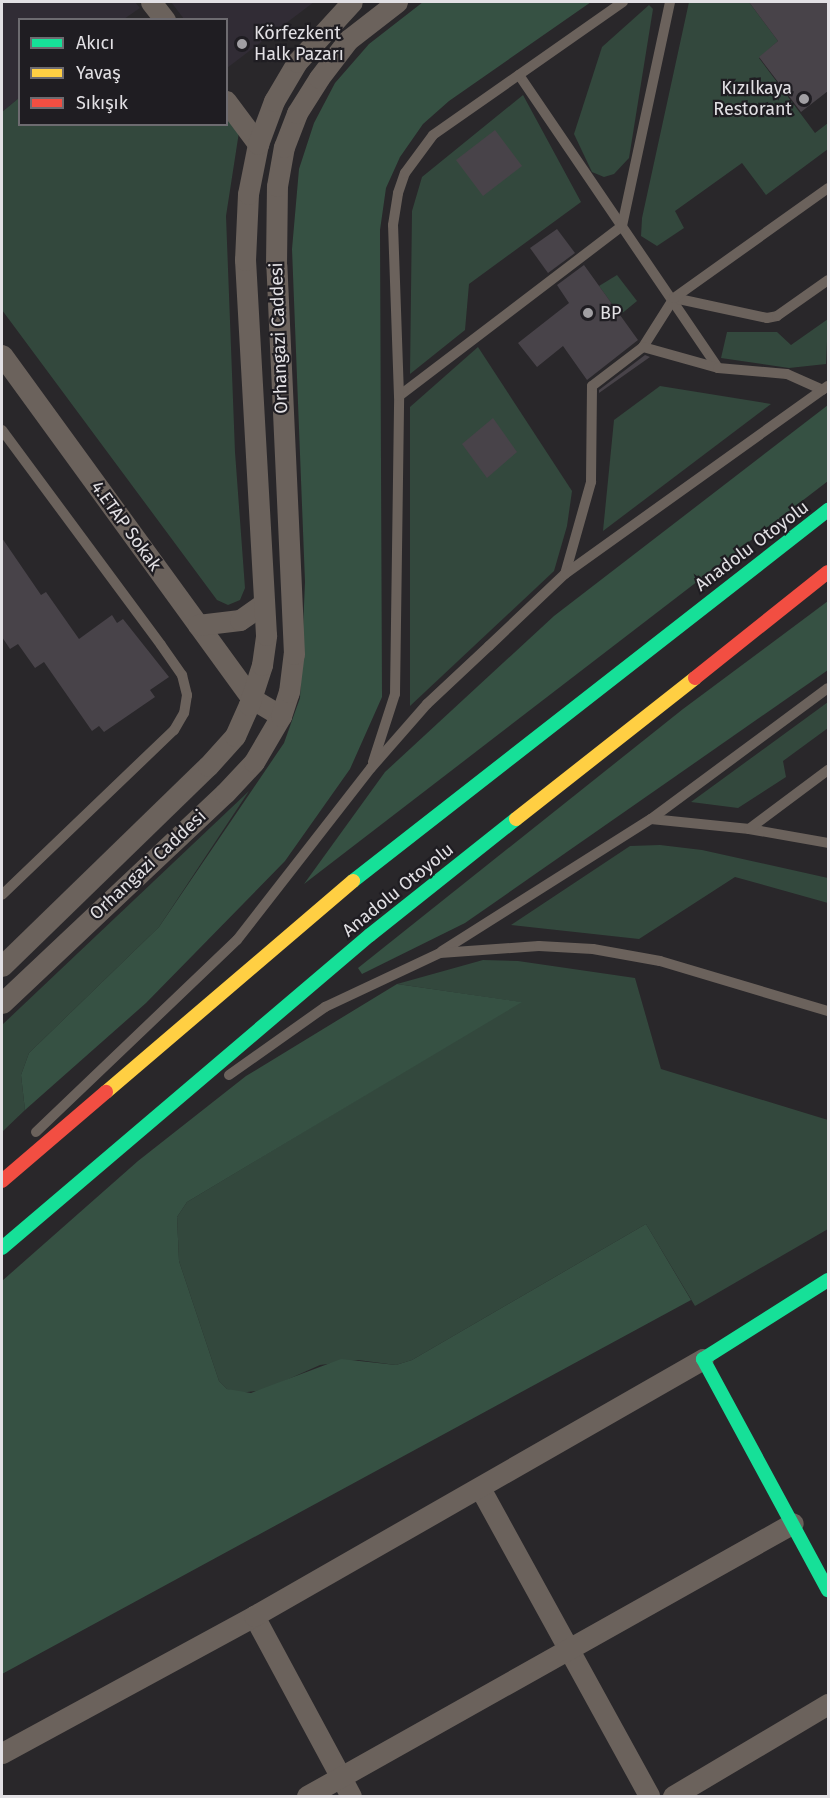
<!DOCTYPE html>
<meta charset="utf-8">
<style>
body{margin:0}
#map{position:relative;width:830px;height:1798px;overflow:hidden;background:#29272a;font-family:"Fira Sans",sans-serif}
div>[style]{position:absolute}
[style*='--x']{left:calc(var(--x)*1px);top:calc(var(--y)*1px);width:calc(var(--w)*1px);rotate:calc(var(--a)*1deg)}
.built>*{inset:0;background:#312c35}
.green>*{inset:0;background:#33483d}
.forest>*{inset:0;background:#365143}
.building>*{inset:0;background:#484349}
.lane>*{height:10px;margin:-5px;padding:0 5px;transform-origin:5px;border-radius:5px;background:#6b625c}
.street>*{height:21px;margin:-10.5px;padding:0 10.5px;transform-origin:10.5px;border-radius:10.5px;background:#6b625c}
.fast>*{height:14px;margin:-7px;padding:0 7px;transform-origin:7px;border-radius:7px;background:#16e098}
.slow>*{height:14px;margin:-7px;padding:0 7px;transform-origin:7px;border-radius:7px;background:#ffcf43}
.jam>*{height:14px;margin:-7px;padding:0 7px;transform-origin:7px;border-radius:7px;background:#f24e42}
.dots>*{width:16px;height:16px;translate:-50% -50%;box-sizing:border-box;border:3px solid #1f1d22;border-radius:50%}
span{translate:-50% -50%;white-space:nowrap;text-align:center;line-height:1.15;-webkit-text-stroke:4.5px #1f1d22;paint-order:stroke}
.poi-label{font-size:18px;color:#e2e0e4}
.left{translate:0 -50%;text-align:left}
.right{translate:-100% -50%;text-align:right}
.street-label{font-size:18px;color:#e2e0e4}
.frame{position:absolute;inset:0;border:3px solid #e2e0e4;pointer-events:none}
.legend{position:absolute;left:18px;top:18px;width:210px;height:108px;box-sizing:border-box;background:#1f1d22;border:2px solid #6d6b70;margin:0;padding:8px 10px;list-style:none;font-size:18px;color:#e2e0e4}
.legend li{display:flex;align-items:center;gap:12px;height:30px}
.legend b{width:30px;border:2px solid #6d6b70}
</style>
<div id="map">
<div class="built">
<div style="clip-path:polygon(2px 2px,135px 2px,140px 8px,124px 19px,20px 20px,19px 98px,2px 112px)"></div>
<div style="clip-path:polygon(171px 2px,314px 2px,227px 68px,226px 20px,184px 19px)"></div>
</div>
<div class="green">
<div style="clip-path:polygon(689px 2px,749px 2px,778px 41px,759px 58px,815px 133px,828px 123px,828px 149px,766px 195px,742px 163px,675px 211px,684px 228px,657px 246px,641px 236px,642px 218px)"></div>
<div style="clip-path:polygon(649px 5px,653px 9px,629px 158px,614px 174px,604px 177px,592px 172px,574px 134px,602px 47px)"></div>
<div style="clip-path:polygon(523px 95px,581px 202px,469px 284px,465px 330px,410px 374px,412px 211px,422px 177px)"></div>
<div style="clip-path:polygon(19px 98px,20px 124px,226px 124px,227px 116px,239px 132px,226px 216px,235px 452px,245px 588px,240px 600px,228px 605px,217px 600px,2px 310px,2px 112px)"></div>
<div style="clip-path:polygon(617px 275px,637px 301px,620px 315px,599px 286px)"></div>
<div style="clip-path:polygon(828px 319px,826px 364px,789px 368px,721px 358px,727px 332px,777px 332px,791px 345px)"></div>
<div style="clip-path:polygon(478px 347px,572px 491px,567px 526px,554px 571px,410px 706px,410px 407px)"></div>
<div style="clip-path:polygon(660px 386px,771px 404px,603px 531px,614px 420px)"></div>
<div style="clip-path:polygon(828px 702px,828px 728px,783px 761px,786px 777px,738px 808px,691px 802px)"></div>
<div style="clip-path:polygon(249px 791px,159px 927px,29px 1053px,21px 1075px,25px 1110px,2px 1132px,2px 1025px)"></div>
<div style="clip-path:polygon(660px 845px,702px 850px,828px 878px,828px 903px,735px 877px,639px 939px,511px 925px,630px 846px)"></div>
<div style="clip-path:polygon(483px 960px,518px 961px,635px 978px,661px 1069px,828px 1120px,828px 1229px,695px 1306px,646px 1224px,412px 1360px,396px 1365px,358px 1360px,320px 1365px,264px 1390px,239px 1393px,227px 1389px,219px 1381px,179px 1261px,177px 1217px,187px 1202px,520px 1002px,397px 984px)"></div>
</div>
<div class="forest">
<div style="clip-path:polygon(423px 2px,591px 2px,449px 101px,423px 124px,400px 157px,386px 188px,380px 230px,382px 697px,350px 769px,285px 861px,146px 1003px,25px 1110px,21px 1075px,29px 1053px,159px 927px,284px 743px,300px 698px,305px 582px,292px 249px,299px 169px,314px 123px,335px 83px,369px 44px)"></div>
<div style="clip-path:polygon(828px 405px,828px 481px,304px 884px,385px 772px,554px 616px)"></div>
<div style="clip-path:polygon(828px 601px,828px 670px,465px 923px,362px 974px,358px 968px,683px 709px)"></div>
<div style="clip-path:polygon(397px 984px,522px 1002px,187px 1202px,177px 1217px,179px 1261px,219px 1381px,227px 1389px,251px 1393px,341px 1359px,396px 1365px,412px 1360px,646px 1224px,691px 1300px,2px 1674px,2px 1281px,138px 1161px,246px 1076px)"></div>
</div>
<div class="building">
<div style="clip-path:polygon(749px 2px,828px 2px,828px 91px,801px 112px,759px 57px,778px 41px)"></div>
<div style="clip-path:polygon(495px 130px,522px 166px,483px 196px,456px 160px)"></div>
<div style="clip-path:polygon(557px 229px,575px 253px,548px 273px,530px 248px)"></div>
<div style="clip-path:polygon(584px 265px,638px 340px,587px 380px,563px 346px,537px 367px,518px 343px,569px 303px,557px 285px)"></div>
<div style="clip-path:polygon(645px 355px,650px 357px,599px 393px,599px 390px)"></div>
<div style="clip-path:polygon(493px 418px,517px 452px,487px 478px,462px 444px)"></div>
<div style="clip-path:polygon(2px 538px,41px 595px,46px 592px,79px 639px,112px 615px,117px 623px,123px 619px,169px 677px,150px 690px,155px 697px,104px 732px,99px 726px,92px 731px,44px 662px,35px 668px,18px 644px,10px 649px,2px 637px)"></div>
</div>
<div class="lane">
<div style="--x:519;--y:75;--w:354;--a:55.8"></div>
<div style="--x:674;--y:298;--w:95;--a:12.1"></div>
<div style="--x:767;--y:318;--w:10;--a:-11"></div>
<div style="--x:777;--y:316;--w:62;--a:-35.2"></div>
<div style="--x:643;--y:347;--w:58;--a:-57.7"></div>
<div style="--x:674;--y:298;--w:189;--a:-35.5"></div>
<div style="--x:399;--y:396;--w:280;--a:-37.3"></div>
<div style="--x:622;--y:226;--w:229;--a:-77.9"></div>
<div style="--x:2;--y:430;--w:267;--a:53.5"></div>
<div style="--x:161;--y:645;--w:37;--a:55"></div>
<div style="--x:182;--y:675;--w:21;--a:76"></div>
<div style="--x:187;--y:695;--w:18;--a:99"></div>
<div style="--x:184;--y:713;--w:20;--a:120"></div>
<div style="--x:174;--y:730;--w:238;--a:136.2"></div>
<div style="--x:565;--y:574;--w:96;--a:-74.2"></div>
<div style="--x:591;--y:482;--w:96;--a:-89.4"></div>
<div style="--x:592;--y:386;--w:64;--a:-37.4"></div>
<div style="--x:643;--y:347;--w:78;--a:15.6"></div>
<div style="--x:718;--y:368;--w:69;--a:5"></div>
<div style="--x:787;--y:374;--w:39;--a:24"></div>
<div style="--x:373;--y:762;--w:71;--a:-72.1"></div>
<div style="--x:395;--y:694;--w:298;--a:-89.2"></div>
<div style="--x:399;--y:396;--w:171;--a:-92"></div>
<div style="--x:393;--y:225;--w:32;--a:-81"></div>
<div style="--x:398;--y:193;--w:21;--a:-71"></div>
<div style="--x:405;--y:173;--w:47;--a:-53.6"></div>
<div style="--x:433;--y:135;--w:232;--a:-35"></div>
<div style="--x:651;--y:819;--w:99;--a:5.8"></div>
<div style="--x:749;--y:829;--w:80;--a:10"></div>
<div style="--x:749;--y:829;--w:99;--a:-36.8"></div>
<div style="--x:442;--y:951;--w:247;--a:-32.3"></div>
<div style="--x:651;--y:819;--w:220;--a:-36.5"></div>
<div style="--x:229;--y:1075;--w:118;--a:-35.3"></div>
<div style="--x:325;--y:1007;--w:127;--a:-25.2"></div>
<div style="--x:440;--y:953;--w:99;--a:-4"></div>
<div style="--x:539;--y:946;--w:54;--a:3.2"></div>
<div style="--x:593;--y:949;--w:68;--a:10.2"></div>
<div style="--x:660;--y:961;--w:175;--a:16.6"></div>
<div style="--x:36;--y:1132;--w:278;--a:-43.7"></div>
<div style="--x:237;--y:940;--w:218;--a:-52.1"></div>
<div style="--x:371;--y:768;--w:85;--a:-48.8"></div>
<div style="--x:427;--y:704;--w:85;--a:-43.1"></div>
<div style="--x:489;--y:646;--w:105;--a:-43.5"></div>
<div style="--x:565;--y:574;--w:323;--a:-35.6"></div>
</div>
<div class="street">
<div style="--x:151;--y:2;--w:23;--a:52"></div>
<div style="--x:226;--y:101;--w:54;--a:53.3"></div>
<div style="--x:2;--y:355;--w:424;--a:54"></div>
<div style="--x:251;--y:698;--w:35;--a:31"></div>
<div style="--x:198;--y:625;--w:42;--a:-6.8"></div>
<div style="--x:240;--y:620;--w:29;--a:-35"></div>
<div style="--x:2;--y:966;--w:287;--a:-44.2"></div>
<div style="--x:208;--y:766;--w:40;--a:-48"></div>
<div style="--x:235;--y:736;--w:34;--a:-66"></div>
<div style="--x:249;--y:705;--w:42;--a:-72"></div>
<div style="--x:262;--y:665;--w:30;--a:-82"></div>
<div style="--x:266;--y:635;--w:376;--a:-93.2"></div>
<div style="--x:245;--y:260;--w:66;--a:-87.4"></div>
<div style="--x:248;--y:194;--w:51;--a:-78.7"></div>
<div style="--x:258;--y:144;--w:46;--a:-69.6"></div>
<div style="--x:274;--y:101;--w:45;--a:-59.5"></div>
<div style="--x:297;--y:62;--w:81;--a:-47.5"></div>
<div style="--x:2;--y:1003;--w:306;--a:-43.3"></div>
<div style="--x:225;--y:793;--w:42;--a:-46.9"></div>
<div style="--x:254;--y:762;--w:53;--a:-59.6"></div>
<div style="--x:281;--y:716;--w:25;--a:-72"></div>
<div style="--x:289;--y:692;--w:38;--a:-83"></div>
<div style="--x:294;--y:654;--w:389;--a:-92.6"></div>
<div style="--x:276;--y:265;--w:79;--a:-89.3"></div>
<div style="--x:277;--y:186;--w:40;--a:-80"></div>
<div style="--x:284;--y:147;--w:36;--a:-69"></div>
<div style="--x:297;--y:113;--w:41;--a:-57.8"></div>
<div style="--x:319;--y:78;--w:48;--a:-52.7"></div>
<div style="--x:348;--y:40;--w:62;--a:-37.8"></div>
<div style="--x:480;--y:1488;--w:351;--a:61.2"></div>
<div style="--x:254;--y:1616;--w:204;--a:61.7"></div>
<div style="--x:2;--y:1753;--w:287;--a:-28.5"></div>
<div style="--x:254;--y:1616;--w:517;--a:-29.79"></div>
<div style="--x:307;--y:1796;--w:557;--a:-29.32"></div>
<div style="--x:673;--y:1796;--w:180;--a:-30.7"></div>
</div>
<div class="fast">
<div style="--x:353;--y:881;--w:603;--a:-37.99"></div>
<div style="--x:2;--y:1248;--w:483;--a:-40.4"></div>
<div style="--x:370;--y:935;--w:186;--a:-38.5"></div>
<div style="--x:828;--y:1280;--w:148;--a:147.7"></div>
<div style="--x:703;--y:1359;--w:263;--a:61.6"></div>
</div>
<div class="slow">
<div style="--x:516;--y:819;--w:228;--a:-38.2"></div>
<div style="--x:106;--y:1092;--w:325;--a:-40.5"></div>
</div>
<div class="jam">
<div style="--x:695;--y:678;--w:170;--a:-38.6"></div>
<div style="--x:2;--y:1181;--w:137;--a:-40.6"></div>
</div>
<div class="dots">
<div style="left:242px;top:44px;background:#a19fa3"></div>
<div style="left:804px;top:99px;background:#a19fa3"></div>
<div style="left:588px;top:313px;background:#a19fa3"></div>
</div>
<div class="poi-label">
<span class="left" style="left:254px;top:44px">Körfezkent<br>Halk Pazarı</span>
<span class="right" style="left:792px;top:99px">Kızılkaya<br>Restorant</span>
<span class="left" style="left:600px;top:313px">BP</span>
</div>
<div class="street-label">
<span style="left:279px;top:338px;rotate:-92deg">Orhangazi Caddesi</span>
<span style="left:126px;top:526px;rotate:54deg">4.ETAP Sokak</span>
<span style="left:752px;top:546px;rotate:-37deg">Anadolu Otoyolu</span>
<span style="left:148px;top:865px;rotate:-43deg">Orhangazi Caddesi</span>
<span style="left:398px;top:890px;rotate:-39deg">Anadolu Otoyolu</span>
</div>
<div class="frame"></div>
<ul class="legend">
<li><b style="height:8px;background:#16e098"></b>Akıcı</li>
<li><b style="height:8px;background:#ffcf43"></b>Yavaş</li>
<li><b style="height:8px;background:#f24e42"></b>Sıkışık</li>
</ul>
</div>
